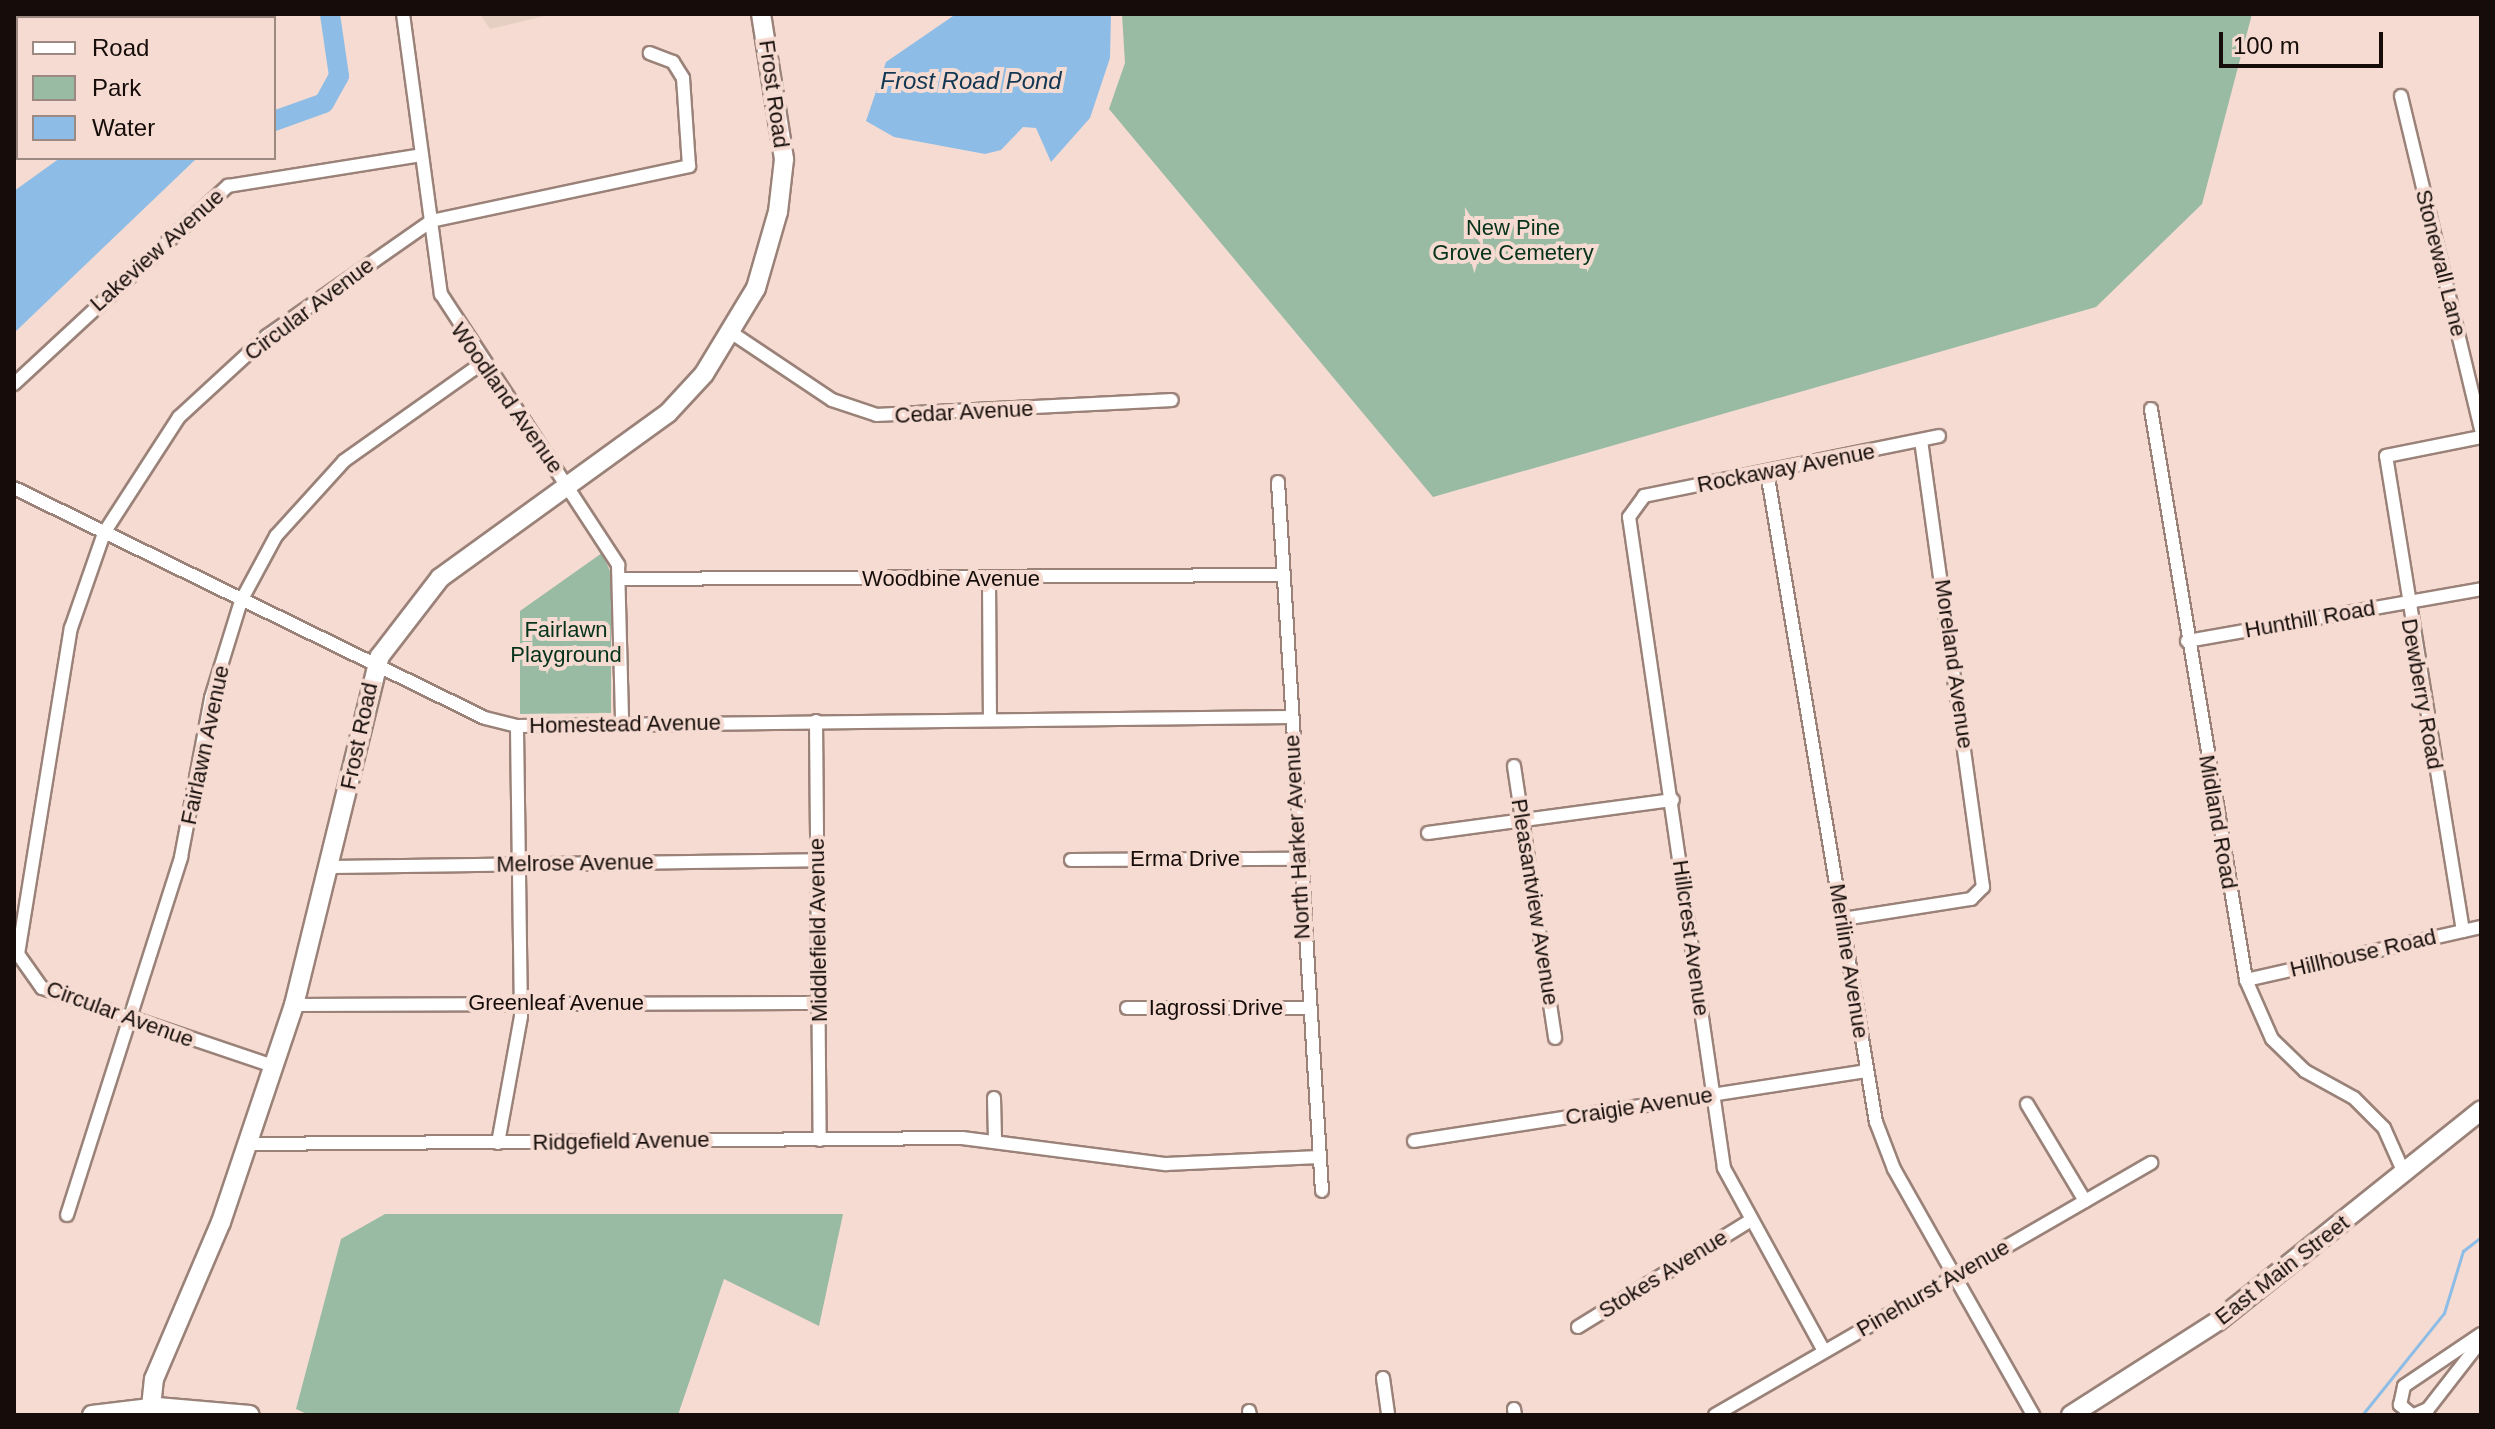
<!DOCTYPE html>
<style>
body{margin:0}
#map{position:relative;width:2495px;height:1429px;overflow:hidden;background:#f5dbd1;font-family:Arial,sans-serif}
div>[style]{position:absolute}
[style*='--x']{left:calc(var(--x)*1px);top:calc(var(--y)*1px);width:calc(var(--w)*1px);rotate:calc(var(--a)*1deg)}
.commercial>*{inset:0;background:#e5cfc2}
.green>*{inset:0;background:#99baa3}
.water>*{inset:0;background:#8dbde6}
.stream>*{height:3px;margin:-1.5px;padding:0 1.5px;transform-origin:1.5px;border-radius:1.5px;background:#8dbde6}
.river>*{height:20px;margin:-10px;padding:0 10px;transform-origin:10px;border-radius:10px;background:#8dbde6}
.roads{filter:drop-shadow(2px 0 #9a8279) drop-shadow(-2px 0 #9a8279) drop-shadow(0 2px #9a8279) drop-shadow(0 -2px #9a8279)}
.street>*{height:12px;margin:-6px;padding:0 6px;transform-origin:6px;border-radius:6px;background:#fff}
.secondary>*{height:18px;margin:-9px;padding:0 9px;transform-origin:9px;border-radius:9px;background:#fff}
span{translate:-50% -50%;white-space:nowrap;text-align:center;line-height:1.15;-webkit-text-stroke:8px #f5dbd1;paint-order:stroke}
.street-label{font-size:22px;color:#160d0a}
.park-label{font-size:22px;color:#05321a}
.water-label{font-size:24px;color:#123753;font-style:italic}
.frame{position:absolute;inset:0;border:16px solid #160d0a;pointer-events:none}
.legend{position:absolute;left:16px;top:16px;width:260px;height:144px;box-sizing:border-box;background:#f5dbd1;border:2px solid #9c8981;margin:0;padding:10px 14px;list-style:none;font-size:24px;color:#160d0a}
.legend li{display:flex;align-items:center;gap:16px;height:40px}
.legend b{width:40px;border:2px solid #9c8981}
.scale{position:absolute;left:2219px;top:32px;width:164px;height:36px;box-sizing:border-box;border:4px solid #160d0a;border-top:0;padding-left:10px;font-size:24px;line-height:28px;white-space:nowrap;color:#160d0a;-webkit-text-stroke:6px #f5dbd1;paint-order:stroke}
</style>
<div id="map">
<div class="commercial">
<div style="clip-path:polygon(480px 14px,552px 14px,490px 29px)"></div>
</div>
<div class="green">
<div style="clip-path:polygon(14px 14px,68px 18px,18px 18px,14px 149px)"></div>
<div style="clip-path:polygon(1122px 14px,2252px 14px,2202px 204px,2096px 307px,1433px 497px,1109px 109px,1125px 63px)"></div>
<div style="clip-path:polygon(602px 553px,611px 573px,611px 713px,520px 714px,520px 611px)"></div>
<div style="clip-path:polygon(385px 1214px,843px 1214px,819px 1326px,724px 1279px,678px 1415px,309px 1415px,296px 1409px,341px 1239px)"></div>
</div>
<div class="water">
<div style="clip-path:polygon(956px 14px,1111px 14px,1110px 58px,1090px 118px,1051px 162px,1036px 128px,1023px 127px,1001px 150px,985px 154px,894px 137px,866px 121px,886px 62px)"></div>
<div style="clip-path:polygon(60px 158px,197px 158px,14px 333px,14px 191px)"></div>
</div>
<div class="stream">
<div style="--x:2362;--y:1415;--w:131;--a:-51.2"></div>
<div style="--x:2444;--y:1313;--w:65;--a:-73"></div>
<div style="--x:2463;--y:1251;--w:23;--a:-38"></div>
</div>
<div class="river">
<div style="--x:274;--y:121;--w:53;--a:-19.8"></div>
<div style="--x:324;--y:103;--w:31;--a:-61"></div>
<div style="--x:339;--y:76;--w:63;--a:-98.3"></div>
</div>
<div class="roads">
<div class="street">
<div style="--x:403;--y:14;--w:283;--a:82.3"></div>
<div style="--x:441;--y:294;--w:324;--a:56.8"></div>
<div style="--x:618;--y:565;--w:158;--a:88.5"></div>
<div style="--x:2401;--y:96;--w:343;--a:76.5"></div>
<div style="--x:732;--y:333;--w:120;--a:33.8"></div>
<div style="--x:832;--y:400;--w:47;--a:18.4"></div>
<div style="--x:877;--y:415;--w:295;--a:-2.9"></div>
<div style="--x:14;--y:384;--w:292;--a:-42.8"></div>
<div style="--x:228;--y:186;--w:196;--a:-9.1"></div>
<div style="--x:2151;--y:409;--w:579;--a:80.55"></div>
<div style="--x:2246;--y:980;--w:64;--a:66.2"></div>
<div style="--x:2272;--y:1039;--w:46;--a:44.1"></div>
<div style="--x:2305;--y:1071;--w:56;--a:28.9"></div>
<div style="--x:2354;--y:1098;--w:42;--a:45"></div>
<div style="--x:2384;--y:1128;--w:49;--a:66"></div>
<div style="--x:1767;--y:472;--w:659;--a:80.48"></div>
<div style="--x:1876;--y:1122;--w:50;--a:69"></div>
<div style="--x:1894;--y:1169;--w:283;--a:60.5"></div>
<div style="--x:1278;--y:482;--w:710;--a:86.45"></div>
<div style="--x:14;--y:488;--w:524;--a:26.03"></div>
<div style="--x:485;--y:718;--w:33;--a:14"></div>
<div style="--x:517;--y:726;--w:774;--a:-0.67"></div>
<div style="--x:621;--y:579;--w:661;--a:-0.35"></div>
<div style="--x:989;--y:580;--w:138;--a:89.6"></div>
<div style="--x:2187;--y:641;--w:299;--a:-10"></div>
<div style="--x:816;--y:721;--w:419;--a:89.5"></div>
<div style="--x:1514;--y:766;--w:275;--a:81.4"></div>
<div style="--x:1428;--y:833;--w:247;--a:-7.7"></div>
<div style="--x:1071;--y:860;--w:227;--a:-0.3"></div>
<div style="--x:332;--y:867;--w:485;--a:-0.8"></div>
<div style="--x:1843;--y:919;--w:130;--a:-8.9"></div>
<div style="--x:1971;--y:899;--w:17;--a:-45"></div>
<div style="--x:1983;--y:887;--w:449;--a:-97.9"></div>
<div style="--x:2463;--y:931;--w:481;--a:-99.2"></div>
<div style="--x:2386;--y:456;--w:97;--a:-11.3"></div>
<div style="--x:2246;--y:980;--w:241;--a:-12.7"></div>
<div style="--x:294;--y:1005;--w:525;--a:-0.22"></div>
<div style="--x:1127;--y:1008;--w:179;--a:0"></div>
<div style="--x:273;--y:1066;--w:244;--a:-161.3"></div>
<div style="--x:42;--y:988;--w:42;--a:-125.2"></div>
<div style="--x:18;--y:954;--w:330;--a:-80.8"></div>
<div style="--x:71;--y:628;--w:101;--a:-70.8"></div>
<div style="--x:104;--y:533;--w:138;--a:-57.1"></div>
<div style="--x:179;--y:417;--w:120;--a:-42.6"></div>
<div style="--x:267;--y:336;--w:200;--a:-35"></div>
<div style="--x:431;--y:221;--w:264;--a:-12"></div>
<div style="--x:689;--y:166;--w:88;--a:-93.9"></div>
<div style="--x:683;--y:78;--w:19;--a:-122"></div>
<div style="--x:673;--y:62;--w:25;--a:-159"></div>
<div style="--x:994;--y:1098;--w:41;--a:88.6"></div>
<div style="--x:2027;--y:1104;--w:113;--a:59.1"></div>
<div style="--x:1414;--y:1141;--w:456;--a:-8.8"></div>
<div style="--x:498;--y:1143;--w:129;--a:-79.7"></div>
<div style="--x:521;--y:1016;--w:290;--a:-90.8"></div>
<div style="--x:247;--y:1144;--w:715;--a:-0.48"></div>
<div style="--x:962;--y:1138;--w:206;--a:7.3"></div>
<div style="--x:1166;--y:1164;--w:153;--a:-2.6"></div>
<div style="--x:67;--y:1215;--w:376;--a:-72.3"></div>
<div style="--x:181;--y:857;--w:162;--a:-79.3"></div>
<div style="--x:211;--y:698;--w:102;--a:-72.8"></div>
<div style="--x:241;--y:601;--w:74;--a:-61.7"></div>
<div style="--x:276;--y:536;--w:101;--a:-47.8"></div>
<div style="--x:344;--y:461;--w:168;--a:-35.3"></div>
<div style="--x:1578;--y:1327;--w:200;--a:-31.7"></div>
<div style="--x:1824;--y:1351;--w:209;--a:-118.7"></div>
<div style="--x:1724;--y:1168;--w:658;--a:-98.3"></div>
<div style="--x:1629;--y:517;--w:26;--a:-54"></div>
<div style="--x:1644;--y:496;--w:301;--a:-11.5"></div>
<div style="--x:1383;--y:1378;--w:37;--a:82"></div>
<div style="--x:1514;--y:1409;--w:6;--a:81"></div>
<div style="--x:1249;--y:1411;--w:4;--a:76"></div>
<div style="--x:1715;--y:1415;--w:504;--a:-30.03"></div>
<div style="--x:2412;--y:1415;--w:16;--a:-140"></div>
<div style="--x:2400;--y:1405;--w:19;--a:-78"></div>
<div style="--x:2404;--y:1386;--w:93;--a:-34"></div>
<div style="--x:2414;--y:1415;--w:15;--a:-23"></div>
<div style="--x:2428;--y:1409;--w:86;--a:-52.1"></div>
</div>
<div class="secondary">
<div style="--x:151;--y:1407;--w:28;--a:-84"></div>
<div style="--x:154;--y:1379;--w:171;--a:-66.9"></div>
<div style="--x:221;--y:1222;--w:229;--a:-71.4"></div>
<div style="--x:294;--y:1005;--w:359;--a:-76.2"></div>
<div style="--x:380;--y:656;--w:98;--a:-52.4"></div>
<div style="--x:440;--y:578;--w:281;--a:-35.9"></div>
<div style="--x:668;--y:413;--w:53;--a:-47.3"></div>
<div style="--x:704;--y:374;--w:100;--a:-58.8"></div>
<div style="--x:756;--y:288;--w:79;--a:-73.9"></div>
<div style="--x:778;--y:212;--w:53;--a:-83.5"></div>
<div style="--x:784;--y:159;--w:147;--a:-99"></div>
<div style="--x:92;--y:1415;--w:65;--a:-7"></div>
<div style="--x:157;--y:1407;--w:93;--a:4.9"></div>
<div style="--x:2071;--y:1415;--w:174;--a:-32.6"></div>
<div style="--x:2218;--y:1321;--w:337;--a:-38.7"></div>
</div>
</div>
<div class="street-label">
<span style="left:774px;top:94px;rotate:82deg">Frost Road</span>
<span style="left:157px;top:250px;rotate:-42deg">Lakeview Avenue</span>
<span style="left:2441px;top:263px;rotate:76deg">Stonewall Lane</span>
<span style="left:309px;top:309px;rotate:-37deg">Circular Avenue</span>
<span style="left:507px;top:398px;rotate:55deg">Woodland Avenue</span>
<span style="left:964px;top:412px;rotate:-3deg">Cedar Avenue</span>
<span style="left:1786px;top:468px;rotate:-11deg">Rockaway Avenue</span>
<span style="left:951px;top:579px">Woodbine Avenue</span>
<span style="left:2310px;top:619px;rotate:-10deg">Hunthill Road</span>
<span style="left:1954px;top:664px;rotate:82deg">Moreland Avenue</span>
<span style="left:2422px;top:694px;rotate:80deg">Dewberry Road</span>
<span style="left:625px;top:724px;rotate:-1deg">Homestead Avenue</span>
<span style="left:359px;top:736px;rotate:-78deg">Frost Road</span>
<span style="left:205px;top:745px;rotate:-78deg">Fairlawn Avenue</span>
<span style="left:2218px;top:822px;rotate:80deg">Midland Road</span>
<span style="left:1297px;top:837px;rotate:-93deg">North Harker Avenue</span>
<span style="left:1185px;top:859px">Erma Drive</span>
<span style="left:575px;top:863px;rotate:-1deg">Melrose Avenue</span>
<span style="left:1535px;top:902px;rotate:81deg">Pleasantview Avenue</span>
<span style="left:818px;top:930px;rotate:-91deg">Middlefield Avenue</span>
<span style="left:1691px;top:938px;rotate:82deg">Hillcrest Avenue</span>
<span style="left:2363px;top:953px;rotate:-13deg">Hillhouse Road</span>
<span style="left:1849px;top:961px;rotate:81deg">Meriline Avenue</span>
<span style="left:556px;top:1003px">Greenleaf Avenue</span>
<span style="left:1216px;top:1008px">Iagrossi Drive</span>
<span style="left:120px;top:1014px;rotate:20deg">Circular Avenue</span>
<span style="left:1639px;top:1106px;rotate:-9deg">Craigie Avenue</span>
<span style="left:621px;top:1141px;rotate:-1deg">Ridgefield Avenue</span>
<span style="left:2282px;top:1270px;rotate:-38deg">East Main Street</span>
<span style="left:1663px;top:1274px;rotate:-32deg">Stokes Avenue</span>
<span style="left:1933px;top:1288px;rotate:-30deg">Pinehurst Avenue</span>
</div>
<div class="park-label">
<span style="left:1513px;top:240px">New Pine<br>Grove Cemetery</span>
<span style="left:566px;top:642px">Fairlawn<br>Playground</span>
</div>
<div class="water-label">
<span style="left:971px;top:81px">Frost Road Pond</span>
</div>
<div class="frame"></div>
<ul class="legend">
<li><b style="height:10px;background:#fff"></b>Road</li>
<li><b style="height:22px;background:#99baa3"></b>Park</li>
<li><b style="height:22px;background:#8dbde6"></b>Water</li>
</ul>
<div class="scale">100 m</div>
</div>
